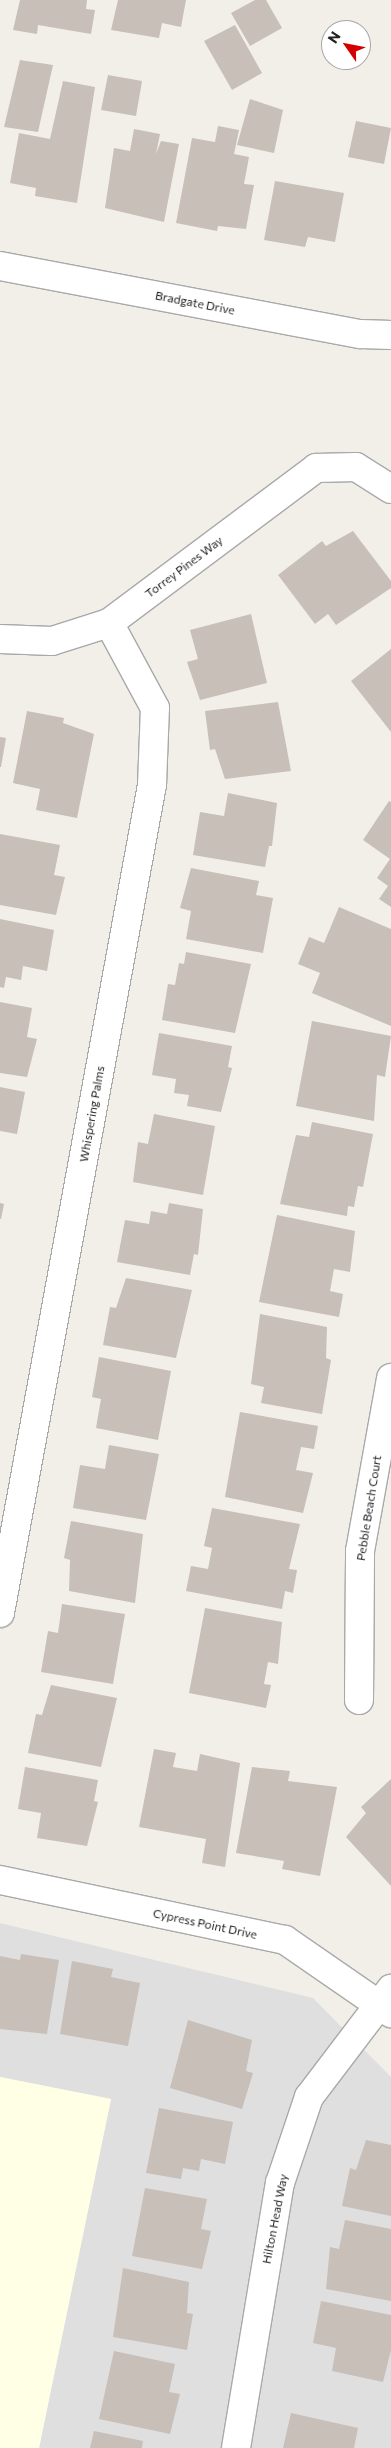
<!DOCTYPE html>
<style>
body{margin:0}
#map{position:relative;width:391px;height:2448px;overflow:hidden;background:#f2efe9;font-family:Commissioner,sans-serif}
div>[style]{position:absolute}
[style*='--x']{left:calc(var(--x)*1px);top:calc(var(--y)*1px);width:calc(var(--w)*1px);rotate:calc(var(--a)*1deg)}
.residential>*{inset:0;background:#e0dfdf}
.education>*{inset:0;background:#ffffe5}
.building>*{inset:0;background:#c7bfb8}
.roads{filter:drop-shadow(1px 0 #a9a9a9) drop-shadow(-1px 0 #a9a9a9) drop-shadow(0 1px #a9a9a9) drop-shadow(0 -1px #a9a9a9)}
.street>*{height:28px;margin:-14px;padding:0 14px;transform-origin:14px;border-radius:14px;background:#fff}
span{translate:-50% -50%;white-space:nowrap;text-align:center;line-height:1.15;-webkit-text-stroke:5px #fff;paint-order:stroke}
.street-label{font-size:12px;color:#222}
.north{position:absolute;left:321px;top:20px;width:50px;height:50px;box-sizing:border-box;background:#fff;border:1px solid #a7a7a7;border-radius:50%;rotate:303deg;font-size:14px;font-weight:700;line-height:20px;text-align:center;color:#222}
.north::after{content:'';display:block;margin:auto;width:18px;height:22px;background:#d40000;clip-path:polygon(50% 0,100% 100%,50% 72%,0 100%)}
</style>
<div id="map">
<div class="residential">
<div style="clip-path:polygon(0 1923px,313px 1998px,391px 2077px,391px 2448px,39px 2448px,111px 2099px,0 2077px)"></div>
</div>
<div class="education">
<div style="clip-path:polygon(0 2077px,111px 2099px,39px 2448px,0 2448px)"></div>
</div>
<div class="building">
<div style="clip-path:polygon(20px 0,87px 0,86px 9px,95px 10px,91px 34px,38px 25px,37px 34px,13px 30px)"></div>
<div style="clip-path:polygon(118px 0,186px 0,181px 27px,162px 23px,159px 38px,111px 30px)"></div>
<div style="clip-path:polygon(255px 0,266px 0,282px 28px,250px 46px,231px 13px)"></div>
<div style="clip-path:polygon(235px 25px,262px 73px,232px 90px,204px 41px)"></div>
<div style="clip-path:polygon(20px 60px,53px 65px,38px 132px,4px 127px)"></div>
<div style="clip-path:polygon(108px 75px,142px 81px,136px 116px,101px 110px)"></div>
<div style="clip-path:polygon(63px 81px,95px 87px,77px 203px,35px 196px,36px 188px,10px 183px,19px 133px,50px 139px)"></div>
<div style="clip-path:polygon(250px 99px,283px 110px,274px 153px,237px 145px)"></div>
<div style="clip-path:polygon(356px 121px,391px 128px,384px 164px,348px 157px)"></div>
<div style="clip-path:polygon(218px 126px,239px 130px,234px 154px,249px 157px,244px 184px,254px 185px,246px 229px,218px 226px,217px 231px,176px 223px,192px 138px,215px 142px)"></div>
<div style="clip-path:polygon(134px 129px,160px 134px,156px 154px,161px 141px,179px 144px,164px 222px,105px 208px,114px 148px,130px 151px)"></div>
<div style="clip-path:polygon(275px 181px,344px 193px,335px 242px,308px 237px,305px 247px,264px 240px)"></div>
<div style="clip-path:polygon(353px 531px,391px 581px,391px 588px,336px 625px,328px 614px,315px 624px,278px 575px,322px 541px,326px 546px)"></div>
<div style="clip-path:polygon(251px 614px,267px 683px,200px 700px,187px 662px,198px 659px,190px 630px)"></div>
<div style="clip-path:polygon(391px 649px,391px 732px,351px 681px)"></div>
<div style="clip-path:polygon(278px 702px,291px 771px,225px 779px,215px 749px,210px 750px,205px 711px)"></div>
<div style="clip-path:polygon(27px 711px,64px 718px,63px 723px,94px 734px,77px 818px,36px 810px,40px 789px,13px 783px)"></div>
<div style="clip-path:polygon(0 737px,6px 738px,1px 767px,0 767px)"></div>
<div style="clip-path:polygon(228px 793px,277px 803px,272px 846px,269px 846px,265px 867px,193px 855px,200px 812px,224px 816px)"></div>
<div style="clip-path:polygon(389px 801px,391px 802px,391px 907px,379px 899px,388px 886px,377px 878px,390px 859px,363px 840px)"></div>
<div style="clip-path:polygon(0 834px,60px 845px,54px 875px,65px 877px,56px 915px,0 905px)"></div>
<div style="clip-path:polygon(191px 868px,259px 881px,256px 895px,273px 898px,263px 953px,186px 939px,191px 911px,180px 908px)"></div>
<div style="clip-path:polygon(339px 907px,391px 929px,391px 1026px,312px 993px,320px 973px,298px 964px,309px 937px,324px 943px)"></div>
<div style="clip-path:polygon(0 919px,54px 930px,47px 971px,23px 966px,21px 980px,6px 977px,4px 988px,0 987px)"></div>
<div style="clip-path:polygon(186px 952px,251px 964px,235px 1033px,162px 1020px,168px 984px,175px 985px,179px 963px,184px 964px)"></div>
<div style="clip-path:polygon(0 1002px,32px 1008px,27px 1037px,37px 1039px,27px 1077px,0 1073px)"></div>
<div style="clip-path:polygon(312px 1021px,391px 1036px,385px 1077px,377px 1075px,374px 1121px,296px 1106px)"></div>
<div style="clip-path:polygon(159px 1033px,232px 1046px,228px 1067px,232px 1068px,221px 1112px,187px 1106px,189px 1095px,174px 1093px,176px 1079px,152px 1075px)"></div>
<div style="clip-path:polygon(0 1087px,25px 1092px,17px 1134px,0 1131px)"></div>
<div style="clip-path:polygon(154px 1114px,215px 1126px,203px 1195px,133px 1182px,138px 1142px,148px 1144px)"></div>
<div style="clip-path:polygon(312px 1122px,373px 1134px,363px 1187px,358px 1186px,354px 1207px,348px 1206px,347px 1216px,280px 1204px,296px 1135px,309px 1137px)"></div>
<div style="clip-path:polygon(0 1203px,4px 1204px,1px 1219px,0 1219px)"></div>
<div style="clip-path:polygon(169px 1203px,203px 1209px,198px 1255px,194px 1254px,190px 1275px,117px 1262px,125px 1220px,149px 1224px,151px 1211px,167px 1214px)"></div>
<div style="clip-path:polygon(277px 1215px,355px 1231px,350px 1272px,334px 1269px,330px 1291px,343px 1294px,339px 1317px,259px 1302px)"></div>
<div style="clip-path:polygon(126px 1278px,192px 1290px,176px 1358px,103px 1345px,110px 1307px,116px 1308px)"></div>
<div style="clip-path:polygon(260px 1314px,327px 1327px,326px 1358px,331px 1360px,322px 1414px,261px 1403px,264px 1387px,251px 1384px)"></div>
<div style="clip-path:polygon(99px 1357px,171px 1371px,158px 1440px,96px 1428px,101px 1399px,92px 1397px)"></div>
<div style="clip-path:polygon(240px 1412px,318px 1426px,314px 1449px,301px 1447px,296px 1470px,313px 1473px,303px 1513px,225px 1497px)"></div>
<div style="clip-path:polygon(109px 1445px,159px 1454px,146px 1520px,73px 1508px,80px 1465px,105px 1469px)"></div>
<div style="clip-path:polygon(212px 1508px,300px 1524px,289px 1569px,297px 1570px,293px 1593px,285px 1591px,282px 1609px,186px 1591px,191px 1566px,208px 1569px,212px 1548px,204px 1546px)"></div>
<div style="clip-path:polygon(71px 1521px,143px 1534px,135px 1603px,69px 1591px,70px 1560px,64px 1558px)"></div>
<div style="clip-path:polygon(62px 1604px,125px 1614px,113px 1684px,41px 1672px,48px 1631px,58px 1633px)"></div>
<div style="clip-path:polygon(205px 1608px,282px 1622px,278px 1664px,268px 1662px,264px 1684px,271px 1685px,266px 1708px,189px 1693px)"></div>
<div style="clip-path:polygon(51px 1685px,117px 1698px,101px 1767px,28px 1753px,36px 1714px,42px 1715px)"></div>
<div style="clip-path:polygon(154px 1749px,176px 1753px,173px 1767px,197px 1771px,200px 1754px,240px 1763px,225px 1867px,202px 1863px,206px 1839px,139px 1827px)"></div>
<div style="clip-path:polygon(25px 1767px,98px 1780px,94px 1801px,98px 1802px,87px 1846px,37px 1838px,41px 1813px,18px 1809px)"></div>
<div style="clip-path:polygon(252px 1767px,290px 1771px,288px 1781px,337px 1787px,320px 1876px,282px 1869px,284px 1861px,236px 1853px)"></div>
<div style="clip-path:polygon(391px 1779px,391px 1886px,346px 1837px,366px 1813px,361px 1807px)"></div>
<div style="clip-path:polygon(21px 1954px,59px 1960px,47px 2034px,0 2029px,0 1956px,20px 1960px)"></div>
<div style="clip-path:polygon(72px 1961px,113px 1969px,111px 1977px,140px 1983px,128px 2046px,60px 2034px)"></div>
<div style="clip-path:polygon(188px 2020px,252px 2040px,246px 2071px,253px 2073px,242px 2109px,170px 2088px)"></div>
<div style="clip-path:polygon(159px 2108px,233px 2122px,225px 2164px,201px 2159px,199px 2171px,183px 2168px,181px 2179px,146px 2173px)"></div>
<div style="clip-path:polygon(366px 2140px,391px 2145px,391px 2216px,342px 2206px,350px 2168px,356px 2170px)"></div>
<div style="clip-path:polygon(145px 2188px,207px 2199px,201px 2229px,211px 2231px,202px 2269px,132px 2256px)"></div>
<div style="clip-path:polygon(345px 2220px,391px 2229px,391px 2301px,326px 2289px,330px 2247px,339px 2249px)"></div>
<div style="clip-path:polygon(123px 2268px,189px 2282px,187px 2313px,193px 2314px,187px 2350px,113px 2337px)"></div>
<div style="clip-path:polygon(321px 2301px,391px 2315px,391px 2350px,383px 2382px,332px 2371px,336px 2348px,313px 2343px)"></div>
<div style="clip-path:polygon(114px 2351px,175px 2364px,169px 2392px,180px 2394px,170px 2434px,99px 2419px)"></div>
<div style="clip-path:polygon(291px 2413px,358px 2428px,354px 2448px,283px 2448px)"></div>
<div style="clip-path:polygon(94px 2431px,143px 2441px,142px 2448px,90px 2448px)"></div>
</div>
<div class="roads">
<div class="street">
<div style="--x:0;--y:266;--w:367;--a:10.7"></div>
<div style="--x:361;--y:334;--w:30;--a:2"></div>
<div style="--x:0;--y:639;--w:52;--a:2.2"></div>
<div style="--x:52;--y:641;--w:60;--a:-17.5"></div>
<div style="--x:109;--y:623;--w:259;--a:-36.8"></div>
<div style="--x:316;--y:468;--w:40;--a:-1.4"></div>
<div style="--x:356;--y:467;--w:41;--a:32.2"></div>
<div style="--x:0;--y:1613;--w:842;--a:-79.6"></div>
<div style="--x:152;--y:785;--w:77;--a:-87.8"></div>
<div style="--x:155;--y:708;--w:97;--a:-118.4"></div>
<div style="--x:359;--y:1700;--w:149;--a:-89.6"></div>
<div style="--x:360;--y:1551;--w:176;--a:-79.8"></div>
<div style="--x:0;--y:1880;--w:291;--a:11.9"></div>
<div style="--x:285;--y:1940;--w:129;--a:34.6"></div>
<div style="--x:236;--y:2448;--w:269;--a:-80.6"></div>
<div style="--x:280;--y:2183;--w:91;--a:-71.4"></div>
<div style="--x:309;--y:2097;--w:136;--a:-52.8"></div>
</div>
</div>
<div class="street-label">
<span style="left:195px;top:303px;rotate:11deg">Bradgate Drive</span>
<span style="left:184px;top:567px;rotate:-37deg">Torrey Pines Way</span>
<span style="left:92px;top:1114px;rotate:-80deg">Whispering Palms</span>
<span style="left:369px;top:1508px;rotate:-81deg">Pebble Beach Court</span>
<span style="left:205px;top:1924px;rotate:12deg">Cypress Point Drive</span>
<span style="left:275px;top:2219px;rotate:-79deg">Hilton Head Way</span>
</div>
<div class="north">N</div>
</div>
